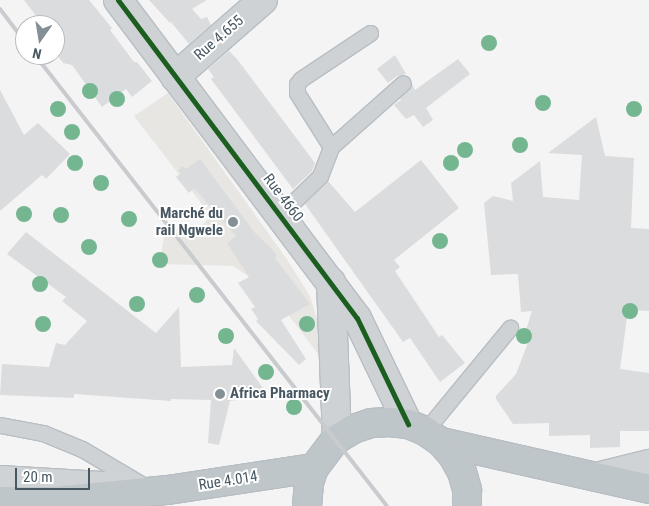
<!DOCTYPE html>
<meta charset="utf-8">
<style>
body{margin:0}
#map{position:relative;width:649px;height:506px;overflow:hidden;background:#f4f4f4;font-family:"Roboto Condensed",sans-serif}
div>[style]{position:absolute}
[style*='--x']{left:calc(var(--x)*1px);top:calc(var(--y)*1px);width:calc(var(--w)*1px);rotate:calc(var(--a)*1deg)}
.commercial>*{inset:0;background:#e8e6e2}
.building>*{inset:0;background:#dbdcde}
.roads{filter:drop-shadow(1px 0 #b7bec4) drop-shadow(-1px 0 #b7bec4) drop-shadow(0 1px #b7bec4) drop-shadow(0 -1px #b7bec4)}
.lane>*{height:15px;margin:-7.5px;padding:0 7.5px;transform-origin:7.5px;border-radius:7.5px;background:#cfd2d5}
.street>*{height:28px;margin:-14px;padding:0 14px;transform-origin:14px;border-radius:14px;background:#cfd2d5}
.secondary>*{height:28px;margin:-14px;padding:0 14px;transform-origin:14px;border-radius:14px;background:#cfd3d5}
.highway>*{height:28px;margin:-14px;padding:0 14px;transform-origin:14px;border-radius:14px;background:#bfc6ca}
.rail>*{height:4px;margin:-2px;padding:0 2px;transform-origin:2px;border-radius:2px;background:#c9cbce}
.cycleway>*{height:5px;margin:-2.5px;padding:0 2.5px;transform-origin:2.5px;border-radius:2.5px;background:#1b5e20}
.trees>*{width:16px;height:16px;margin:-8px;border-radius:50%;background:#74b690}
.dots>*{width:14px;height:14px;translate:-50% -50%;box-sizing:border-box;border:2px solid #fff;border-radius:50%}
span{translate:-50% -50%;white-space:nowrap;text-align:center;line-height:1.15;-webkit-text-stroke:4px #fff;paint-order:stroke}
.street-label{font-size:15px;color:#485863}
.poi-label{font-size:15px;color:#485863;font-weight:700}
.right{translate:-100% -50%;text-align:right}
.left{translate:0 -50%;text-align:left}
.north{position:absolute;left:15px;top:15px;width:50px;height:50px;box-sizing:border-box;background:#fff;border:1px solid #b6bcc1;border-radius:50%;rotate:193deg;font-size:14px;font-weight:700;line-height:20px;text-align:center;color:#485863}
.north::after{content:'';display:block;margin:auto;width:18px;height:22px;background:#848f96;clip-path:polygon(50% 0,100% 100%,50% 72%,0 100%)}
.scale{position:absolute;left:15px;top:468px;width:75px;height:22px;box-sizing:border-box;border:2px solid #485863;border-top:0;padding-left:6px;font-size:15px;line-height:18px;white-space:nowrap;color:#485863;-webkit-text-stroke:4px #fff;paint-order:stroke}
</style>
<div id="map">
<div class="commercial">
<div style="clip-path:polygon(168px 93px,286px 258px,310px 296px,328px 355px,322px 359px,270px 291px,233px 266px,160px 264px,165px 229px,199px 228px,211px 216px,134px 116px)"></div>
</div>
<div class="building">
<div style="clip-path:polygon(24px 0,89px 0,112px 28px,110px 30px,134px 62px,137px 62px,152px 81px,132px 97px,126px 89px,102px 107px,72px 65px,63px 63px,55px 52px,55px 25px,43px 25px)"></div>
<div style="clip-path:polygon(149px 0,207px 0,192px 9px,201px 19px,207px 17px,211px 25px,189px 44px,171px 22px,170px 23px)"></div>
<div style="clip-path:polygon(229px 51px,237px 59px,315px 163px,312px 171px,293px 189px,211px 79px,214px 77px,208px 69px)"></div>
<div style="clip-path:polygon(395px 55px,406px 74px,397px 76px,388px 83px,377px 69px)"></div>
<div style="clip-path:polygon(458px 59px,470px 74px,426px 108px,433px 120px,423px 127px,414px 115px,406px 119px,394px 105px,401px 100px,400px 98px,412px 84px,415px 90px)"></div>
<div style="clip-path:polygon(0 90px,24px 135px,38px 123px,70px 154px,46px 179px,42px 175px,0 211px)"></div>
<div style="clip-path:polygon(596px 117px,605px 156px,634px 158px,631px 228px,649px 229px,649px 311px,628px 310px,620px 369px,649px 373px,649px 431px,620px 431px,620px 447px,590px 448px,590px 435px,549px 436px,549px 423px,513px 424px,496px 399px,496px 396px,516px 374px,532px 332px,526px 330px,532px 311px,521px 312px,518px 274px,491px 275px,484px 203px,493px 196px,513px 201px,511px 183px,540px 161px,543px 197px,579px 200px,582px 155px,548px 153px)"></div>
<div style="clip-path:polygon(200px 159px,255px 233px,273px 250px,277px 256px,275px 258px,310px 304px,281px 320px,306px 359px,299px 365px,256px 321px,258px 319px,251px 309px,255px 307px,238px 283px,249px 277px,227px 243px,236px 236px,194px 188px,189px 193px,176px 177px,181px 173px,178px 171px,182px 166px,186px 169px)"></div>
<div style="clip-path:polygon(421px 160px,459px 208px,394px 260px,400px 267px,395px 271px,439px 337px,442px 335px,465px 363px,440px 382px,410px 338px,403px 342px,305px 204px,328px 181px,355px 212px)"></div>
<div style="clip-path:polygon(26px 232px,156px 333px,179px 307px,181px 367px,232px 365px,234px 348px,268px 395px,230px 401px,219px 445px,208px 443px,211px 400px,171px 399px,171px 401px,74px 394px,74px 398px,0 395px,2px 364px,49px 367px,56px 343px,65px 345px,87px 321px,62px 301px,66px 297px,7px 254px)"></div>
</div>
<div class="roads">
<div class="lane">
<div style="--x:331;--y:147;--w:64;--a:-122.2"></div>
<div style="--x:297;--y:93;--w:9;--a:-90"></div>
<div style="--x:297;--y:84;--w:6;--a:-51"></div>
<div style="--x:301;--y:79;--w:83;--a:-33.7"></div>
<div style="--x:280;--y:215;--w:56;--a:-44.3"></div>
<div style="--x:320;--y:176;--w:31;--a:-69"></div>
<div style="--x:331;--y:147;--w:96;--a:-41.6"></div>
<div style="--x:0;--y:425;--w:44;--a:10.5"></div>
<div style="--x:43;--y:433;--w:42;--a:22.3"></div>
<div style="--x:82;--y:449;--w:77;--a:30.6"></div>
<div style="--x:425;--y:431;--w:134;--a:-50.5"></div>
</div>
<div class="street">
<div style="--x:118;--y:0;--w:398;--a:53.1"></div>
<div style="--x:357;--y:318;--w:118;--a:64.3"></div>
<div style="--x:175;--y:77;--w:117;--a:-41.2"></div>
<div style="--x:331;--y:282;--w:157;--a:87.8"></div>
</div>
<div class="secondary">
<div style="--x:596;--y:477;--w:55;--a:-13.8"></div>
<div style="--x:0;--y:480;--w:119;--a:3.4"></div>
</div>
<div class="highway">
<div style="--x:441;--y:442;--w:213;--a:12.7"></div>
<div style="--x:0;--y:501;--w:53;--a:0"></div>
<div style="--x:53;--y:501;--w:116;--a:-5.5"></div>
<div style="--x:168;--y:490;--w:148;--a:-8.6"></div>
<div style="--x:307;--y:506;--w:23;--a:-85"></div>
<div style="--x:309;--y:483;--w:16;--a:-72"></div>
<div style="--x:314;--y:468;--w:35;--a:-53"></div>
<div style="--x:335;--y:440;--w:21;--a:-31"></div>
<div style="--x:353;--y:429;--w:19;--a:-18"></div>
<div style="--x:371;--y:423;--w:18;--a:-3"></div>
<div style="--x:389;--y:422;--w:19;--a:6"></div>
<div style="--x:408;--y:424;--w:18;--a:22"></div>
<div style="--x:425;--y:431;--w:19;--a:35"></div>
<div style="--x:441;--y:442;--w:18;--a:49"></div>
<div style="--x:453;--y:456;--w:18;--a:61"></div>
<div style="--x:462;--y:472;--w:19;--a:74"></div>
<div style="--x:467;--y:490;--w:16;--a:90"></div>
</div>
</div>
<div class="rail">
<div style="--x:0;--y:9;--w:41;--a:52.9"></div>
<div style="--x:35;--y:55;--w:572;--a:52.03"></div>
</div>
<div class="cycleway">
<div style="--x:118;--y:0;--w:398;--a:53.1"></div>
<div style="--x:357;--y:318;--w:118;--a:64.3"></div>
</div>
<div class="trees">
<div style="left:489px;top:43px"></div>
<div style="left:90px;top:91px"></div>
<div style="left:117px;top:99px"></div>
<div style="left:543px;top:103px"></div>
<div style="left:58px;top:109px"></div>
<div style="left:634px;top:109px"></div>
<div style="left:72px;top:132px"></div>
<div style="left:520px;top:145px"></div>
<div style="left:465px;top:150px"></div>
<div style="left:75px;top:163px"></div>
<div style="left:451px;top:163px"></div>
<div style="left:101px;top:183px"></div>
<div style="left:24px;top:214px"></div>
<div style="left:61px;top:215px"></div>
<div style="left:129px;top:219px"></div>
<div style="left:440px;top:241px"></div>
<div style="left:89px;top:247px"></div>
<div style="left:160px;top:260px"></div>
<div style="left:40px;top:284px"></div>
<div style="left:197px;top:295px"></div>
<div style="left:137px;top:304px"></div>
<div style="left:630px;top:311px"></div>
<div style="left:43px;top:324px"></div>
<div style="left:307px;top:324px"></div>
<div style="left:226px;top:336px"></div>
<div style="left:524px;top:336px"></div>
<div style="left:266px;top:372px"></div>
<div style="left:294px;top:407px"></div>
</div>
<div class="dots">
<div style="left:233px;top:222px;background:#848f96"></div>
<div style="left:220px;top:394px;background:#848f96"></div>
</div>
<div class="street-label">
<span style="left:219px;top:38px;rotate:-41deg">Rue 4.655</span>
<span style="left:283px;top:198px;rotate:53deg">Rue 4660</span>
<span style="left:228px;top:481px;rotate:-9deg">Rue 4.014</span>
</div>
<div class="poi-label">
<span class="right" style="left:223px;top:222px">Marché du<br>rail Ngwele</span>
<span class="left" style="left:230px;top:394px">Africa Pharmacy</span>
</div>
<div class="north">N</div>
<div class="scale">20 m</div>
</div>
